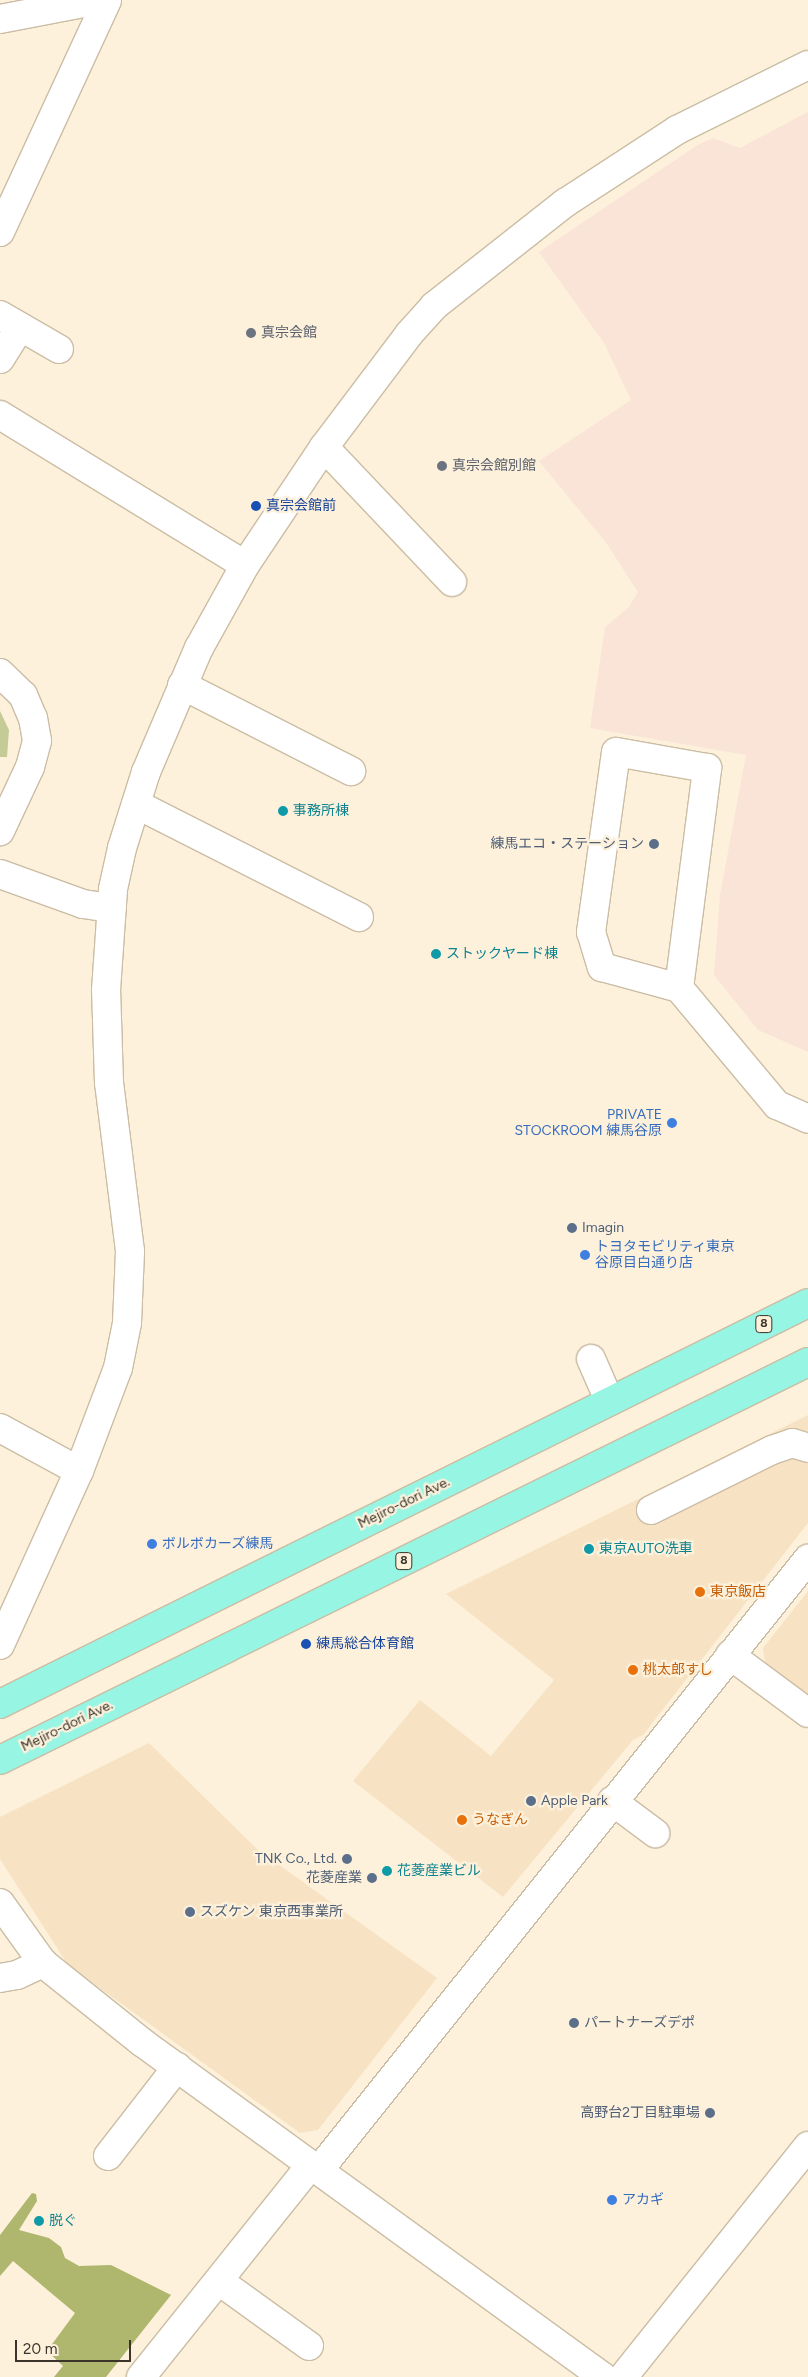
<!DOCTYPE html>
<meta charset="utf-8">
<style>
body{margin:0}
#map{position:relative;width:808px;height:2377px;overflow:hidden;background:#fdf1dc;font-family:Figtree,"Noto Sans JP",sans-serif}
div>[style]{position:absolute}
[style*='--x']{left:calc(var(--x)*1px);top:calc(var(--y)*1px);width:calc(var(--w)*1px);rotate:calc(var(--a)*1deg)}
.built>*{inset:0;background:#f7e3c3}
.industrial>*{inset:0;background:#fae3d7}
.green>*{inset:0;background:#c5cb96}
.forest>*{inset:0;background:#afb66d}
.roads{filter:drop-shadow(1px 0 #cbbda4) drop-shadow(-1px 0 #cbbda4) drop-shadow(0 1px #cbbda4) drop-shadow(0 -1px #cbbda4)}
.minor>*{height:28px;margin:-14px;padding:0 14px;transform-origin:14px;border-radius:14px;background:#fff}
.major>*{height:28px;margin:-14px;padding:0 14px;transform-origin:14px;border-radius:14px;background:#97f5e4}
.dots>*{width:14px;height:14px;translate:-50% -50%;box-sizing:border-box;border:2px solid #fdf1dc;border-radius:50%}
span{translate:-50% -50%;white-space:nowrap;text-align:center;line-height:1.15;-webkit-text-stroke:4.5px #fdf1dc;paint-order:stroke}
.shield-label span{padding:1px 4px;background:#fdf1dc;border:1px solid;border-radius:4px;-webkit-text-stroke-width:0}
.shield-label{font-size:12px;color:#3a342a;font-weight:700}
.worship-label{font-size:14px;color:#5b616d}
.left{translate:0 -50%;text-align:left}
.transit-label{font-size:14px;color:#164399}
.culture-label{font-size:14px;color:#0d838f}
.service-label{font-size:14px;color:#4e5e75}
.right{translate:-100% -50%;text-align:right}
.shop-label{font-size:14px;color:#366cbe}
.street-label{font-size:14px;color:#3a342a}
.food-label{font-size:14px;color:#c56008}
.scale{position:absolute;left:15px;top:2340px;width:116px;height:22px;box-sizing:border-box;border:2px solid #3a342a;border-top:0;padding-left:6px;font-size:15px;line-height:18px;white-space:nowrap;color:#3a342a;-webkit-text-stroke:4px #fdf1dc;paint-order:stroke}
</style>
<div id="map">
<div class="built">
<div style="clip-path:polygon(808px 1415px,808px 1523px,643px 1735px,633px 1740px,503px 1897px,353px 1781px,420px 1700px,491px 1756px,554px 1680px,446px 1594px)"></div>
<div style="clip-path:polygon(808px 1591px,808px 1700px,766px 1670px,763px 1648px)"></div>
<div style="clip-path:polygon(149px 1743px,257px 1849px,437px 1978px,318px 2130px,300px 2133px,68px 1965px,0 1859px,0 1817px)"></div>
</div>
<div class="industrial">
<div style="clip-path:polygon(808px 112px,808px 1052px,758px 1030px,714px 975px,720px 895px,746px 755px,590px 728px,605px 627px,629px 607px,638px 592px,607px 544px,539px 461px,631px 400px,604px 343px,539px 252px,696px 146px,713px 138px,740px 148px)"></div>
</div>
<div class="green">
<div style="clip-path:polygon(0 711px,9px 730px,7px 757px,0 757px)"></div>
</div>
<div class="forest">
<div style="clip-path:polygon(32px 2193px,36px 2194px,37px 2201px,19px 2230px,49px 2238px,61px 2247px,65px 2258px,79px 2266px,111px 2265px,171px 2295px,106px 2377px,54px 2377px,63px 2366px,47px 2351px,75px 2313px,13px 2261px,0 2276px,0 2235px)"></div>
</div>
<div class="roads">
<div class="minor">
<div style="--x:0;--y:19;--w:101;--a:-10.9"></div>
<div style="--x:0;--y:232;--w:255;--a:-65.2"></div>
<div style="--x:0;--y:315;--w:68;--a:30"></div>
<div style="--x:0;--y:359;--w:38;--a:-58"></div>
<div style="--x:0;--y:415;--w:287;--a:31.5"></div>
<div style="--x:324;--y:447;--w:186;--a:46.5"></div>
<div style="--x:0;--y:673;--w:32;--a:44"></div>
<div style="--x:23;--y:695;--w:25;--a:67"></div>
<div style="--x:33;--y:718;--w:23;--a:80"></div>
<div style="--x:37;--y:741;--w:27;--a:105"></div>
<div style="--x:30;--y:767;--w:71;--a:115.1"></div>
<div style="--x:182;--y:685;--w:190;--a:27"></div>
<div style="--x:136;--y:804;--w:250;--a:26.9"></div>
<div style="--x:0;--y:874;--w:88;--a:19.9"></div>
<div style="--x:83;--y:904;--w:29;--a:8"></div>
<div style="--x:679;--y:988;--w:222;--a:-82.7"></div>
<div style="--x:707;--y:768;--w:92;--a:-170"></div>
<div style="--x:616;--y:752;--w:182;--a:97.9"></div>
<div style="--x:591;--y:932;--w:37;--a:73"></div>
<div style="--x:602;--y:967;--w:80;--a:15.3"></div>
<div style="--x:679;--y:988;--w:153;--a:50.1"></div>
<div style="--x:777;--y:1105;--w:34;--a:24"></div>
<div style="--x:591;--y:1359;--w:45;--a:66.3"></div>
<div style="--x:0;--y:1428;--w:90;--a:28.6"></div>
<div style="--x:651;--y:1510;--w:135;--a:-26.4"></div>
<div style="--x:772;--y:1450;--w:21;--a:-19"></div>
<div style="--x:792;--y:1443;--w:17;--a:17"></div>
<div style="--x:0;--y:1645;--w:191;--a:-65.6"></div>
<div style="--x:79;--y:1471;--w:110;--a:-69.3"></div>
<div style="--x:118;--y:1368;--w:46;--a:-78.7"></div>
<div style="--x:127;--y:1323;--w:72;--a:-87.6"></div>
<div style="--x:130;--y:1251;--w:169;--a:-97.1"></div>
<div style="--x:109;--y:1083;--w:93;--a:-91.8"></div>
<div style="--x:106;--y:990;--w:101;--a:-86"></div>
<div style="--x:113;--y:889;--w:42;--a:-77.6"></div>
<div style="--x:122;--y:848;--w:80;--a:-72.5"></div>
<div style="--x:146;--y:772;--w:135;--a:-66.9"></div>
<div style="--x:199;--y:648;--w:95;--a:-61"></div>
<div style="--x:245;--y:565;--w:142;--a:-56.2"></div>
<div style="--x:324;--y:447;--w:141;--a:-53"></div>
<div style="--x:409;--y:334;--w:38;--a:-48"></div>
<div style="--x:434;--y:306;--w:167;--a:-38.2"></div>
<div style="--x:565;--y:203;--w:134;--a:-33.1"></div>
<div style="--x:677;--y:130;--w:146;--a:-26.4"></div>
<div style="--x:730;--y:1655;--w:97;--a:36.6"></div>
<div style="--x:612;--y:1801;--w:54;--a:36.7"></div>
<div style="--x:0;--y:1903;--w:74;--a:54.4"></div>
<div style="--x:43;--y:1963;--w:128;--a:38.7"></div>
<div style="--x:143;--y:2043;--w:568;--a:35.98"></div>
<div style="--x:0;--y:1978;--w:17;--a:-10"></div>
<div style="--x:17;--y:1975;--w:29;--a:-25"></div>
<div style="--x:108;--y:2156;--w:113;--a:-52.2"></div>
<div style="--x:319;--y:2170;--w:783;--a:-51.33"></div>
<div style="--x:219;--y:2281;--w:111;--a:35.8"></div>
<div style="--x:141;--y:2377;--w:272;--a:-51.3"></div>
<div style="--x:623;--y:2377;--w:296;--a:-51.3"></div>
</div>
<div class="major">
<div style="--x:0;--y:1704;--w:902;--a:-26.39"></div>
<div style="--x:0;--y:1760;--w:901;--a:-26.22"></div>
</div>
</div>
<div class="dots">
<div style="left:251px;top:333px;background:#6b7280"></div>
<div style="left:442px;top:466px;background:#6b7280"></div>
<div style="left:256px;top:506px;background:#1a4fb4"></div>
<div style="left:283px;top:811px;background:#0f9aa8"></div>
<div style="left:654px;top:844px;background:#5c6f8a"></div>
<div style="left:436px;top:954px;background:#0f9aa8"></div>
<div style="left:672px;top:1123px;background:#3f7fe0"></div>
<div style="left:572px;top:1228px;background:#5c6f8a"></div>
<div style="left:585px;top:1255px;background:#3f7fe0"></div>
<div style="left:152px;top:1544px;background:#3f7fe0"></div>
<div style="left:589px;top:1549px;background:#0f9aa8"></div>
<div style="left:700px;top:1592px;background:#e8710a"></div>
<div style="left:306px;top:1644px;background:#1a4fb4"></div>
<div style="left:633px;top:1670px;background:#e8710a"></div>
<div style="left:531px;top:1801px;background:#5c6f8a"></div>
<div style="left:462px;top:1820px;background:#e8710a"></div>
<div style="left:347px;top:1859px;background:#5c6f8a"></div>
<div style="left:387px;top:1871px;background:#0f9aa8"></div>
<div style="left:372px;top:1878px;background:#5c6f8a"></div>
<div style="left:190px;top:1912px;background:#5c6f8a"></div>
<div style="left:574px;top:2023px;background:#5c6f8a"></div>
<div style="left:710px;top:2113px;background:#5c6f8a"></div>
<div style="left:612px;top:2200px;background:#3f7fe0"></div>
<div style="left:39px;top:2221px;background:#0f9aa8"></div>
</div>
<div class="shield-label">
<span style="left:764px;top:1324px">8</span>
<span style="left:404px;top:1561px">8</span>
</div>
<div class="worship-label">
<span class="left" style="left:261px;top:333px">真宗会館</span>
<span class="left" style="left:452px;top:466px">真宗会館別館</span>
</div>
<div class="transit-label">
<span class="left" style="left:266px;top:506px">真宗会館前</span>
<span class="left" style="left:316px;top:1644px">練馬総合体育館</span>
</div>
<div class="culture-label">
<span class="left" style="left:293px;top:811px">事務所棟</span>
<span class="left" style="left:446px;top:954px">ストックヤード棟</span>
<span class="left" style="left:599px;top:1549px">東京AUTO洗車</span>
<span class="left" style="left:397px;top:1871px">花菱産業ビル</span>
<span class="left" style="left:49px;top:2221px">脱ぐ</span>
</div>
<div class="service-label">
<span class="right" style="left:644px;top:844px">練馬エコ・ステーション</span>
<span class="left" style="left:582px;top:1228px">Imagin</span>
<span class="left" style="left:541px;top:1801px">Apple Park</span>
<span class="right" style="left:337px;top:1859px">TNK Co., Ltd.</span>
<span class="right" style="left:362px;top:1878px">花菱産業</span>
<span class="left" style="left:200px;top:1912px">スズケン 東京西事業所</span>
<span class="left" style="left:584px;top:2023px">パートナーズデポ</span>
<span class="right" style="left:700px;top:2113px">高野台2丁目駐車場</span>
</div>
<div class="shop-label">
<span class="right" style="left:662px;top:1123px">PRIVATE<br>STOCKROOM 練馬谷原</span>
<span class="left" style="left:595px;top:1255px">トヨタモビリティ東京<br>谷原目白通り店</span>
<span class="left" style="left:162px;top:1544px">ボルボカーズ練馬</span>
<span class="left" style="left:622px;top:2200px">アカギ</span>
</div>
<div class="street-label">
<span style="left:404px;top:1503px;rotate:-26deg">Mejiro-dori Ave.</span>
<span style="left:67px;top:1726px;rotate:-26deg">Mejiro-dori Ave.</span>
</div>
<div class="food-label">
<span class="left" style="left:710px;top:1592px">東京飯店</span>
<span class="left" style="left:643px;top:1670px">桃太郎すし</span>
<span class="left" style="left:472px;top:1820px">うなぎん</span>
</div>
<div class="scale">20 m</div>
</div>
